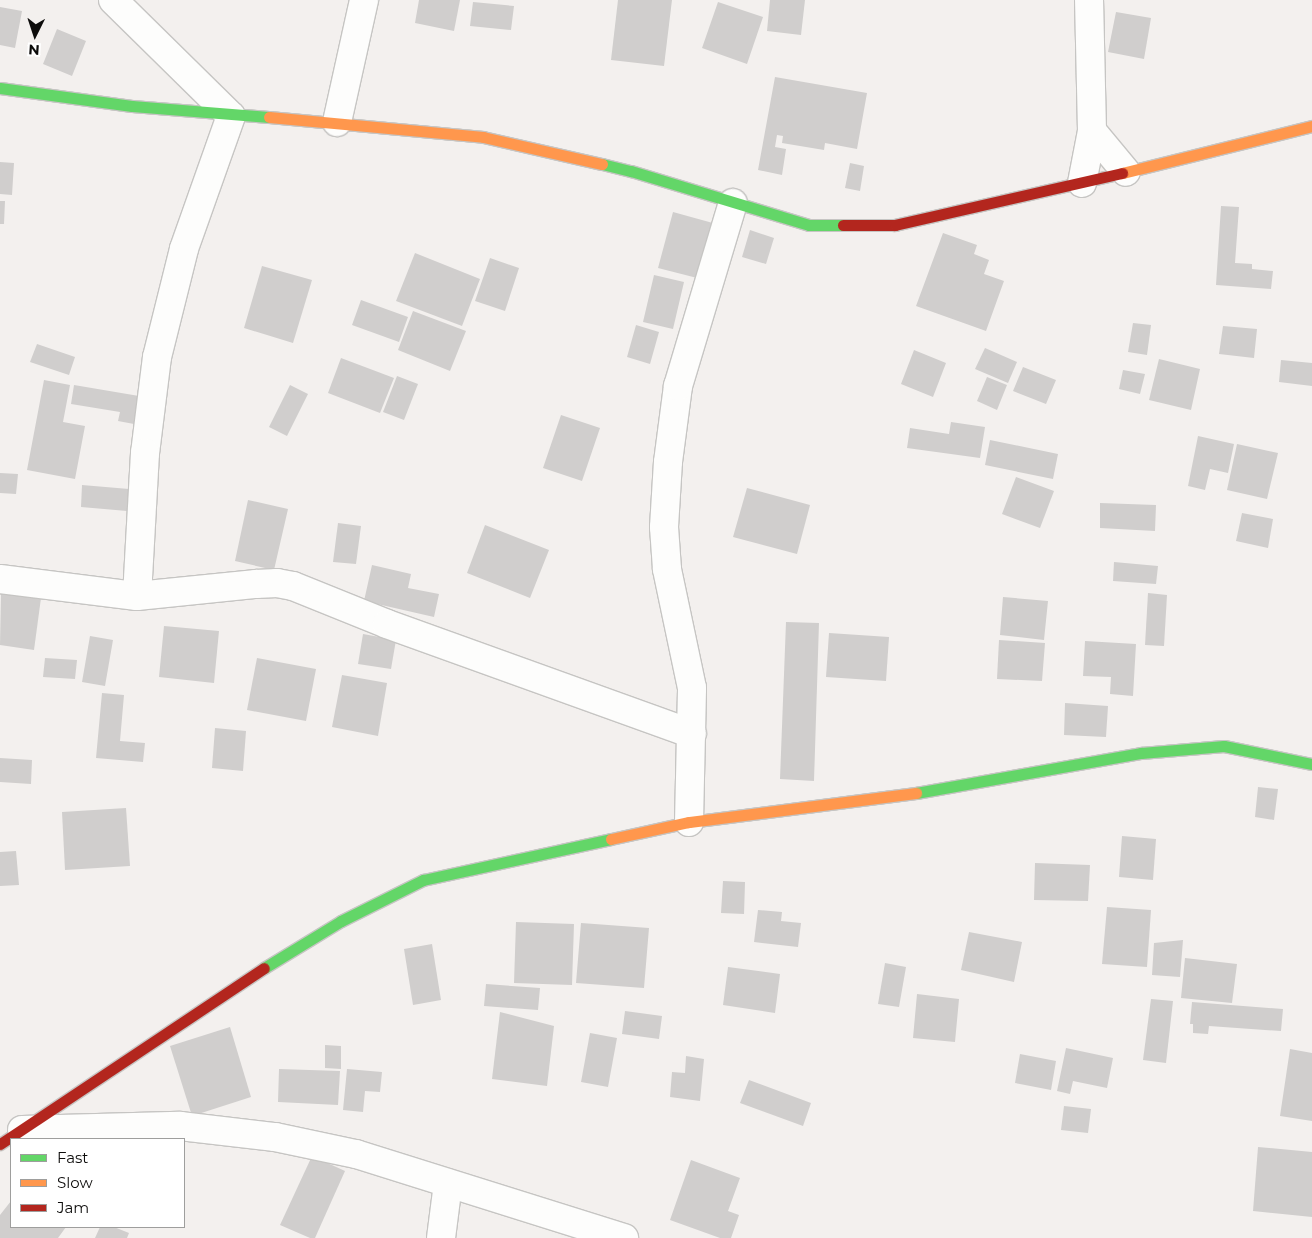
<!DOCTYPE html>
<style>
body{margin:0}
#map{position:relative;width:1312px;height:1238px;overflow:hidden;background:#f3f0ee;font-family:Montserrat,sans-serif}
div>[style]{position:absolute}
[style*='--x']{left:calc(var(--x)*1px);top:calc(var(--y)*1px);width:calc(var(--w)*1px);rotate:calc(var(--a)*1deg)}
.building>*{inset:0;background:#d0cecd}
.roads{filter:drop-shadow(1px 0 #c6c5c3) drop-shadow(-1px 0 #c6c5c3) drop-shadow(0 1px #c6c5c3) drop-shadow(0 -1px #c6c5c3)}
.street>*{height:28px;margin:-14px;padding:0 14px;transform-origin:14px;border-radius:14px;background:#fdfdfc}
.fast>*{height:11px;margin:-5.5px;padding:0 5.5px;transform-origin:5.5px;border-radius:5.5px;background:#63d668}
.slow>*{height:11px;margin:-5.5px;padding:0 5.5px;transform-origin:5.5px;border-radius:5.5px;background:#ff974d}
.jam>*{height:11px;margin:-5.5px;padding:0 5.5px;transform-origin:5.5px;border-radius:5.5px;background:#b3261e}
span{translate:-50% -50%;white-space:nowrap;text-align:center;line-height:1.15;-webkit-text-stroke:5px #fff;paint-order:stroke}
.legend{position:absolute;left:10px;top:1138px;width:175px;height:90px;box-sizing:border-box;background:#fff;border:1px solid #9e9e9d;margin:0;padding:6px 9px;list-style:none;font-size:15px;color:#0d0c0b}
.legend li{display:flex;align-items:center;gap:10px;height:25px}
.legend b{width:25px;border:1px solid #9e9e9d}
.north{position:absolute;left:10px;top:10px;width:50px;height:50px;-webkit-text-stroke:4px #fff;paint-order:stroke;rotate:184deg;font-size:14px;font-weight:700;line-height:20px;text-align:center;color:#0d0c0b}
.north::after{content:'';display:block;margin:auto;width:18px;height:22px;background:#0d0c0b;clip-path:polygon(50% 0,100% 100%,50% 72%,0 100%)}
</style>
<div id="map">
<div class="building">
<div style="clip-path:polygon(419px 0,460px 0,454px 31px,415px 23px)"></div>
<div style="clip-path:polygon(618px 0,672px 0,664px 66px,611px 60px)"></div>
<div style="clip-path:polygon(770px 0,805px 0,801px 35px,767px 31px)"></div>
<div style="clip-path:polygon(473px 2px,514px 6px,511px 30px,470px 26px)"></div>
<div style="clip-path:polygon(718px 2px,763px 17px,747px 64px,702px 48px)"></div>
<div style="clip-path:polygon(0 7px,22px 11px,15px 48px,0 45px)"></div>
<div style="clip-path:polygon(1116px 12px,1151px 18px,1144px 59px,1108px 52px)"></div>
<div style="clip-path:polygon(57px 29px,86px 41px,72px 76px,43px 64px)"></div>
<div style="clip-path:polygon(775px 77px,867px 93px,857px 149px,825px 143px,824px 150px,782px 143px,783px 136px,777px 135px,775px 147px,786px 149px,782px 175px,758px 170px)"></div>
<div style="clip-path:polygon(0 162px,14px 163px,12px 195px,0 194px)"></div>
<div style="clip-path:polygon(850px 163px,864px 166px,860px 191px,845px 188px)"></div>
<div style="clip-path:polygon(0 201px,5px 201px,4px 224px,0 224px)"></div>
<div style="clip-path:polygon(1221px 206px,1239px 207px,1235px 263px,1252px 264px,1252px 269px,1273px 271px,1271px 289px,1216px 285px)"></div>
<div style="clip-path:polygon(673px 212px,720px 225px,705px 280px,658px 268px)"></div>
<div style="clip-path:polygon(750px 230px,774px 238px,766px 264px,742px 257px)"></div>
<div style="clip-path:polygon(943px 233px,977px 245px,974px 254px,989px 260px,984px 274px,1004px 281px,986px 331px,916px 306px)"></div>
<div style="clip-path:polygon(415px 253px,480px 279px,462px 326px,396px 301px)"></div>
<div style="clip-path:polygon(490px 258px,519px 268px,505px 311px,475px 301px)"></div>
<div style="clip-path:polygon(262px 266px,312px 280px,293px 343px,244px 328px)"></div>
<div style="clip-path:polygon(654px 275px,684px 282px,673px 329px,643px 322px)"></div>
<div style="clip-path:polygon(361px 300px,408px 317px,399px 342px,352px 325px)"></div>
<div style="clip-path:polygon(413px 311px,466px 331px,450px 371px,398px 350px)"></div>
<div style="clip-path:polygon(1133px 323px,1151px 325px,1147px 355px,1128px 352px)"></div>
<div style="clip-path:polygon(636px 325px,659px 332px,650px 364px,627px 357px)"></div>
<div style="clip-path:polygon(1223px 326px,1257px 329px,1254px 358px,1219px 354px)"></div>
<div style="clip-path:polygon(37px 344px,75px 357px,69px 375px,30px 362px)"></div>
<div style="clip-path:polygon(985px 348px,1017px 362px,1008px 383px,975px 369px)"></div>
<div style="clip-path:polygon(914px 350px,946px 363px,933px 397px,901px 384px)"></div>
<div style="clip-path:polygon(341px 358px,394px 378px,380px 413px,328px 393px)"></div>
<div style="clip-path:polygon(1159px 359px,1200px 369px,1191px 410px,1149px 400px)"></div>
<div style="clip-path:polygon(1281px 360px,1312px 363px,1312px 386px,1279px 382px)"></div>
<div style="clip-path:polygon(1023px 367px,1056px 380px,1046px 404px,1013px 391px)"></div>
<div style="clip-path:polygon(1123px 370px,1145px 374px,1140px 394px,1119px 389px)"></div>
<div style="clip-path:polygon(397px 376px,418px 384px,404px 420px,383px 412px)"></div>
<div style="clip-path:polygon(987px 377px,1007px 385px,997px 410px,977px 401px)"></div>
<div style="clip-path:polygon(44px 380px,70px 385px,63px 422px,85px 426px,75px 479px,27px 470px)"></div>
<div style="clip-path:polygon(74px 385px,139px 396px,134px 424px,118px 421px,120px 412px,71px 404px)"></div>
<div style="clip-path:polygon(290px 385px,308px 394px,287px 436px,269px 427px)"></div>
<div style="clip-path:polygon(561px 415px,600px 428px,582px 481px,543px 468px)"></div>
<div style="clip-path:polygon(951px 422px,985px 427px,980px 458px,907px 448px,910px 428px,949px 434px)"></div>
<div style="clip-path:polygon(1198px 436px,1234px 444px,1228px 473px,1210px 469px,1205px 490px,1188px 486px)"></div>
<div style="clip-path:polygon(990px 440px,1058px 454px,1053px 479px,985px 465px)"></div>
<div style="clip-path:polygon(1237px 444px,1278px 453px,1267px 499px,1227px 490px)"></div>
<div style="clip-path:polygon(0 473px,18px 474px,16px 494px,0 493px)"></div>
<div style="clip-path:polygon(1016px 477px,1054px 491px,1040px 528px,1002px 514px)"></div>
<div style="clip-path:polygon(82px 485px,129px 489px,127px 511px,81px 507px)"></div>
<div style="clip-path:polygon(747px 488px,810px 505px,797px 554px,733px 537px)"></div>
<div style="clip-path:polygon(248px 500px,288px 509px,274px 570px,235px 561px)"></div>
<div style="clip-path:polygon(1100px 503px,1156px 505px,1155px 531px,1100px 528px)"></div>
<div style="clip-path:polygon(1242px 513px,1273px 519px,1268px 548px,1236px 541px)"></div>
<div style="clip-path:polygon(338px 523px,361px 526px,356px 564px,333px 562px)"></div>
<div style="clip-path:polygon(485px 525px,549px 550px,530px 598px,467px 573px)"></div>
<div style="clip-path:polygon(1114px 562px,1158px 566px,1156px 584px,1113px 581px)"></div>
<div style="clip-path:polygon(372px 565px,411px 574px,408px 588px,439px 594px,434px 617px,364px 601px)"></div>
<div style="clip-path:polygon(1px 593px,41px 598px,34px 650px,0 645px)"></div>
<div style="clip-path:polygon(1148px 593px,1167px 595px,1164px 646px,1145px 645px)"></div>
<div style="clip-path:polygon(1003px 597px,1048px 601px,1044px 640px,1000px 635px)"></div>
<div style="clip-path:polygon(786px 622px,819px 623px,814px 781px,780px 779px)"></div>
<div style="clip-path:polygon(164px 626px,219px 631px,214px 683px,159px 677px)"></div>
<div style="clip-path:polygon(829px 633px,889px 637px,886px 681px,826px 677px)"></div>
<div style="clip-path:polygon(363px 634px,396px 640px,391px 669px,358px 664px)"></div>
<div style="clip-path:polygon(90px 636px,113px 640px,105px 686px,82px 682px)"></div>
<div style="clip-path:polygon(999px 640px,1045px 643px,1042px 681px,997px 679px)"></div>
<div style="clip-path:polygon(1085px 641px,1136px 644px,1133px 696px,1110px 694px,1111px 677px,1083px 676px)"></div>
<div style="clip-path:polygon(45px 658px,77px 660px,75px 679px,43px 677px)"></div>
<div style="clip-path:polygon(257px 658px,316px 669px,306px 721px,247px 710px)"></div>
<div style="clip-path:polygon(342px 675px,387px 683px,378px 736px,332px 727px)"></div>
<div style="clip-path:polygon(102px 693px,124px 695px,120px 741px,145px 743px,143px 762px,96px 758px)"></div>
<div style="clip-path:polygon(1065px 703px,1108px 706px,1106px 737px,1064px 735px)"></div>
<div style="clip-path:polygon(215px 728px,246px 731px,243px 771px,212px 768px)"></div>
<div style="clip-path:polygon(0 758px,32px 760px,31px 784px,0 782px)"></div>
<div style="clip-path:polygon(1258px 787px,1278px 789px,1274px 820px,1255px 817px)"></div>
<div style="clip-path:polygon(126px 808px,130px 866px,65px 870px,62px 812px)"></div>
<div style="clip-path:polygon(1122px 836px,1156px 839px,1153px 880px,1119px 877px)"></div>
<div style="clip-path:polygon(16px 851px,19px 885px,0 886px,0 852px)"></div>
<div style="clip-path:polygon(1035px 863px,1090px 865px,1088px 901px,1034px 900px)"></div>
<div style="clip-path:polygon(723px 881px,745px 882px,744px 914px,721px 913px)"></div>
<div style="clip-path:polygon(1107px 907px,1151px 910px,1147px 967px,1102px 964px)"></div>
<div style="clip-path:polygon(758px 910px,782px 912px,781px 921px,801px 923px,798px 947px,754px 942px)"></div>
<div style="clip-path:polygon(516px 922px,574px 924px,572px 985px,514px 983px)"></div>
<div style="clip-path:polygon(581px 923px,649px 928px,644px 988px,576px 983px)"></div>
<div style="clip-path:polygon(969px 932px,1022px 942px,1014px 982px,961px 970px)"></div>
<div style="clip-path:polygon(1183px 940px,1180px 977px,1152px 975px,1154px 943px)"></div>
<div style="clip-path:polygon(432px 944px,441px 1000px,413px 1005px,404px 949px)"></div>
<div style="clip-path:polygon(1185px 958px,1237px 964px,1232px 1003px,1181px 998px)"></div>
<div style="clip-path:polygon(885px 963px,906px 967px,899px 1007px,878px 1004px)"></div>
<div style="clip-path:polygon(728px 967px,780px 974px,775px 1013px,723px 1005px)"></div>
<div style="clip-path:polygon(486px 984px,540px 988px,538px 1010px,484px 1006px)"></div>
<div style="clip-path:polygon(917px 994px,959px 999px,955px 1042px,913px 1038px)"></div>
<div style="clip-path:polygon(1151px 999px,1173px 1001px,1166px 1063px,1143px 1060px)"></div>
<div style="clip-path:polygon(1192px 1002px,1283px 1009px,1281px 1031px,1209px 1026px,1208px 1034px,1193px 1033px,1193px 1024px,1190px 1024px)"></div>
<div style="clip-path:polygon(625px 1011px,662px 1016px,659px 1039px,622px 1034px)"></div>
<div style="clip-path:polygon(500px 1012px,554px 1026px,547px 1086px,492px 1079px)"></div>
<div style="clip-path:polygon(230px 1027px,251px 1097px,192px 1116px,170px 1046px)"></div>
<div style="clip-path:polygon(590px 1033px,617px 1038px,608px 1087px,581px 1082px)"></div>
<div style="clip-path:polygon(325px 1045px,341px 1046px,341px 1069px,325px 1068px)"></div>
<div style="clip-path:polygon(1066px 1048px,1113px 1058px,1107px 1088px,1073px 1081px,1070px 1094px,1057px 1091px)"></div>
<div style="clip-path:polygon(1290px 1049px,1312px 1053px,1312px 1121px,1280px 1116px)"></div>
<div style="clip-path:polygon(1020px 1054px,1056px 1061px,1051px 1090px,1015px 1083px)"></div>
<div style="clip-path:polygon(686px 1056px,704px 1059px,700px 1101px,670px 1097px,672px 1072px,685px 1073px)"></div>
<div style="clip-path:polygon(279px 1069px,340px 1071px,338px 1105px,278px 1102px)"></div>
<div style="clip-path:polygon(347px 1069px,382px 1072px,380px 1092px,365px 1091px,363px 1112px,343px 1110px)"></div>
<div style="clip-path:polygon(749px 1080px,811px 1103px,803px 1126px,740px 1103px)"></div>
<div style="clip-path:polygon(1064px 1106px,1091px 1109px,1088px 1133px,1061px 1130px)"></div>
<div style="clip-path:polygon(1258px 1147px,1312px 1152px,1312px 1217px,1253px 1211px)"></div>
<div style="clip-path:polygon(312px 1156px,345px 1171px,315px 1238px,310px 1238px,280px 1225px)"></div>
<div style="clip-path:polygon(691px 1160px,740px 1178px,728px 1211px,739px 1215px,731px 1238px,720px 1238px,670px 1220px)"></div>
<div style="clip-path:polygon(11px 1201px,11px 1227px,66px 1227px,58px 1238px,0 1238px,0 1215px)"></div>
<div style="clip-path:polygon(100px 1227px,114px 1227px,129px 1233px,127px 1238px,95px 1238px)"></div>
</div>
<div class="roads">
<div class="street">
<div style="--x:113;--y:0;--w:165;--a:44.5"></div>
<div style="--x:231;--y:116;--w:141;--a:109.5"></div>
<div style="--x:184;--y:249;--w:111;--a:104"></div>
<div style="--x:157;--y:357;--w:97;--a:97.1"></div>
<div style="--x:145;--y:453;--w:143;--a:93.2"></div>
<div style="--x:337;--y:122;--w:125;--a:-77.5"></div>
<div style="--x:1092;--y:131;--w:53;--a:50.3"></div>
<div style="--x:1082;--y:183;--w:53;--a:-79.1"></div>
<div style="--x:1092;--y:131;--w:131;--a:-91.3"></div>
<div style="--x:0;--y:579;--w:138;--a:7.1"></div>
<div style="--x:137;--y:596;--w:120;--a:-5.8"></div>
<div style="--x:256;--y:584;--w:21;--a:-3"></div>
<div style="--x:277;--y:583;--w:16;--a:11"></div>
<div style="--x:293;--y:586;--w:101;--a:22"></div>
<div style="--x:387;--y:624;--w:324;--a:19.8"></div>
<div style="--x:689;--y:822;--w:134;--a:-88.7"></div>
<div style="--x:692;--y:688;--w:122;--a:-101.9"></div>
<div style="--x:667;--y:569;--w:42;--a:-94.1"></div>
<div style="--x:664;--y:527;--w:65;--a:-86.5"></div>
<div style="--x:668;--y:462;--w:77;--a:-82.5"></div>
<div style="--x:678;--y:386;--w:191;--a:-73.3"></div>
<div style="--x:22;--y:1130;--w:158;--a:-1.5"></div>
<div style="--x:180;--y:1126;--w:96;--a:6.6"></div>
<div style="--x:275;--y:1137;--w:83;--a:11.9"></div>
<div style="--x:356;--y:1154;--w:281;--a:17.4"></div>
<div style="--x:441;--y:1238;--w:55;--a:-82.7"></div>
</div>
<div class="fast">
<div style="--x:0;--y:88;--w:133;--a:7.8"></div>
<div style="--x:132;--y:106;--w:137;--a:4.6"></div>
<div style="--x:602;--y:164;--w:30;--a:14"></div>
<div style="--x:631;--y:171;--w:186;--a:16.9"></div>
<div style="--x:809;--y:225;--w:34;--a:0"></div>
<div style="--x:916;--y:793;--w:229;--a:-10.1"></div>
<div style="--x:1141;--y:753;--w:83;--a:-4.8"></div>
<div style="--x:1224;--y:746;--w:90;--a:11.6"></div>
<div style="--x:264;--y:968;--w:90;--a:-31.4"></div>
<div style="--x:341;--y:921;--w:92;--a:-26.6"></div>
<div style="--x:423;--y:880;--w:192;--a:-12.3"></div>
</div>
<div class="slow">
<div style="--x:269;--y:117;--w:215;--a:5.3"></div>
<div style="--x:483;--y:137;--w:122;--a:12.8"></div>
<div style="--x:1122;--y:173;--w:196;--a:-13.9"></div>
<div style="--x:611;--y:839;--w:80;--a:-12.3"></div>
<div style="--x:689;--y:822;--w:229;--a:-7.3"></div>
</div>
<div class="jam">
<div style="--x:843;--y:225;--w:52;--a:0"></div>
<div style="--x:895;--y:225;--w:233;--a:-12.9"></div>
<div style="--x:0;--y:1144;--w:317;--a:-33.7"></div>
</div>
</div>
<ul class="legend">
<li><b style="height:6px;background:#63d668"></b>Fast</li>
<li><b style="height:6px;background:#ff974d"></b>Slow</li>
<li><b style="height:6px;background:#b3261e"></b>Jam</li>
</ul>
<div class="north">N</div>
</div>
